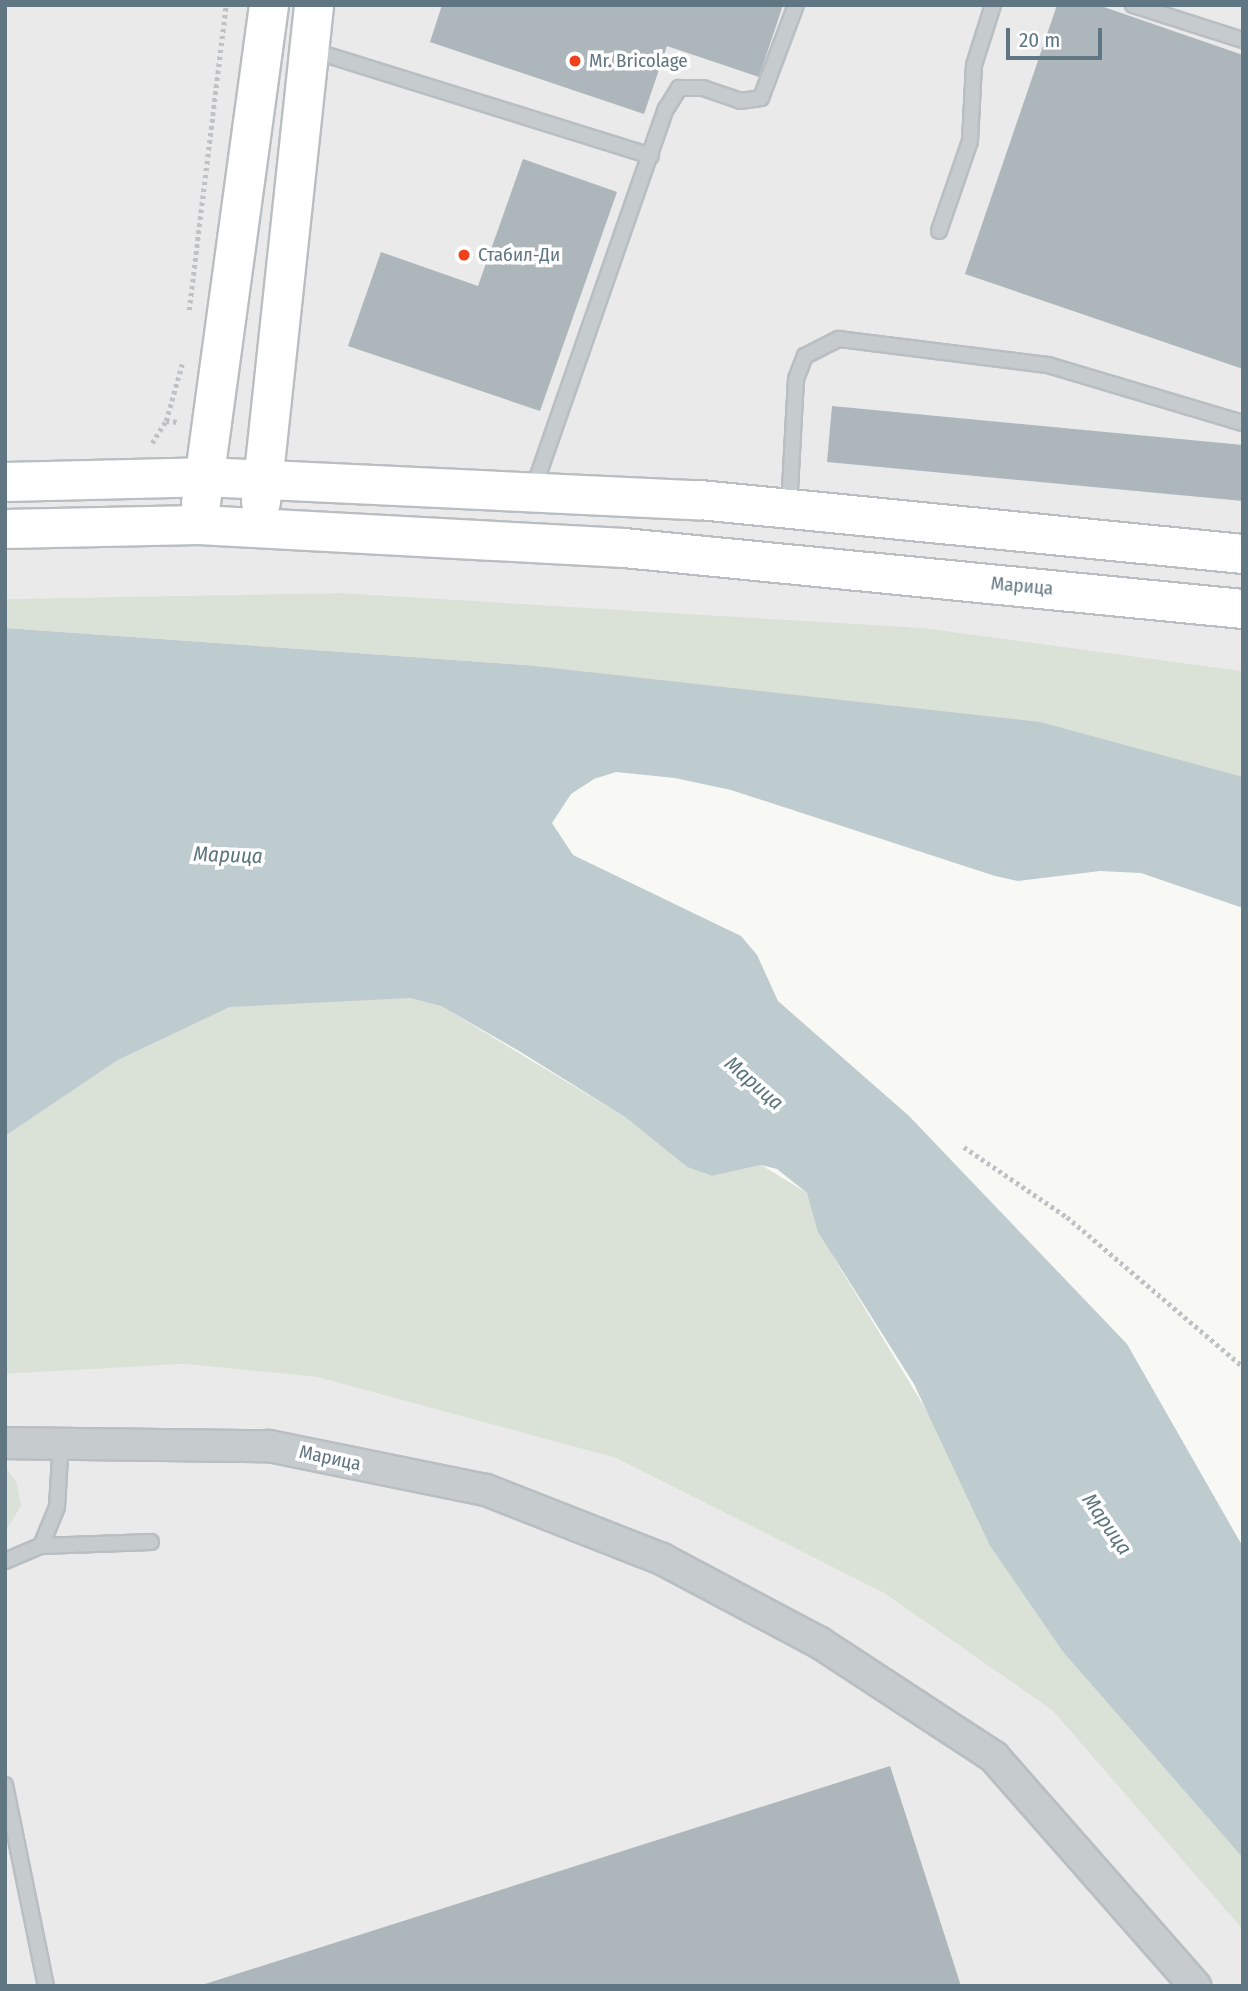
<!DOCTYPE html>
<meta charset="utf-8">
<style>
body{margin:0}
#map{position:relative;width:1248px;height:1991px;overflow:hidden;background:#f8f8f5;font-family:"Fira Sans Condensed",sans-serif}
div>[style]{position:absolute}
[style*='--x']{left:calc(var(--x)*1px);top:calc(var(--y)*1px);width:calc(var(--w)*1px);rotate:calc(var(--a)*1deg)}
.built>*{inset:0;background:#e9eae9}
.green>*{inset:0;background:#dae1d6}
.water>*{inset:0;background:#becbcf}
.building>*{inset:0;background:#acb6bb}
.path>*{height:4.5px;margin-top:-2.25px;transform-origin:0;background:repeating-linear-gradient(90deg,#bfc2c4 0 3.5px,transparent 0 7px)}
.roads{filter:drop-shadow(2px 0 #b8bec2) drop-shadow(-2px 0 #b8bec2) drop-shadow(0 2px #b8bec2) drop-shadow(0 -2px #b8bec2)}
.lane>*{height:14px;margin:-7px;padding:0 7px;transform-origin:7px;border-radius:7px;background:#c6cbce}
.street>*{height:30px;margin:-15px;padding:0 15px;transform-origin:15px;border-radius:15px;background:#c6cbce}
.secondary>*{height:38px;margin:-19px;padding:0 19px;transform-origin:19px;border-radius:19px;background:#fff}
.dots>*{width:19px;height:19px;translate:-50% -50%;box-sizing:border-box;border:4px solid #fff;border-radius:50%}
span{translate:-50% -50%;white-space:nowrap;text-align:center;line-height:1.15;-webkit-text-stroke:7px #fff;paint-order:stroke}
.poi-label{font-size:19px;color:#617683}
.left{translate:0 -50%;text-align:left}
.street-label{font-size:19px;color:#617683}
.water-label{font-size:21px;color:#5c767d;font-style:italic}
.frame{position:absolute;inset:0;border:7px solid #617683;pointer-events:none}
.scale{position:absolute;left:1006px;top:28px;width:96px;height:32px;box-sizing:border-box;border:4px solid #617683;border-top:0;padding-left:9px;font-size:21px;line-height:24px;white-space:nowrap;color:#617683;-webkit-text-stroke:5px #fff;paint-order:stroke}
</style>
<div id="map">
<div class="built">
<div style="clip-path:polygon(5px 5px,1243px 5px,1243px 671px,924px 628px,342px 593px,5px 599px)"></div>
<div style="clip-path:polygon(184px 1364px,317px 1377px,616px 1458px,884px 1593px,1053px 1711px,1243px 1930px,1243px 1986px,5px 1986px,5px 1374px)"></div>
</div>
<div class="green">
<div style="clip-path:polygon(342px 593px,924px 628px,1243px 671px,1243px 777px,525px 665px,5px 628px,5px 599px)"></div>
<div style="clip-path:polygon(318px 998px,410px 998px,441px 1006px,625px 1117px,687px 1167px,712px 1176px,761px 1165px,807px 1193px,834px 1258px,939px 1431px,990px 1546px,1063px 1652px,1243px 1858px,1243px 1930px,1053px 1711px,884px 1593px,616px 1458px,317px 1377px,184px 1364px,5px 1374px,5px 1136px,118px 1060px,230px 1007px)"></div>
<div style="clip-path:polygon(5px 1467px,16px 1481px,21px 1506px,5px 1532px)"></div>
</div>
<div class="water">
<div style="clip-path:polygon(5px 628px,525px 665px,1040px 722px,1243px 777px,1243px 908px,1141px 873px,1100px 871px,1018px 881px,995px 876px,731px 790px,675px 778px,616px 772px,594px 779px,571px 794px,552px 823px,573px 855px,741px 936px,757px 955px,778px 1001px,909px 1116px,1127px 1344px,1243px 1547px,1243px 1858px,1063px 1652px,990px 1546px,914px 1384px,818px 1232px,807px 1193px,777px 1169px,761px 1165px,712px 1176px,687px 1167px,625px 1117px,519px 1051px,441px 1006px,410px 998px,230px 1007px,118px 1060px,5px 1136px)"></div>
</div>
<div class="building">
<div style="clip-path:polygon(442px 5px,783px 5px,759px 77px,667px 46px,644px 114px,430px 42px)"></div>
<div style="clip-path:polygon(1057px 5px,1098px 5px,1243px 55px,1243px 369px,965px 274px)"></div>
<div style="clip-path:polygon(523px 159px,617px 192px,540px 411px,348px 346px,381px 252px,478px 286px)"></div>
<div style="clip-path:polygon(832px 406px,1243px 445px,1243px 501px,827px 462px)"></div>
<div style="clip-path:polygon(890px 1766px,961px 1986px,202px 1986px,202px 1985px)"></div>
</div>
<div class="path">
<div style="--x:189;--y:310;--w:307;--a:-83.1"></div>
<div style="--x:166;--y:421;--w:13;--a:4"></div>
<div style="--x:152;--y:443;--w:26;--a:-58"></div>
<div style="--x:166;--y:421;--w:59;--a:-74.3"></div>
<div style="--x:964;--y:1147;--w:125;--a:34.2"></div>
<div style="--x:1067;--y:1217;--w:231;--a:40.4"></div>
</div>
<div class="roads">
<div class="lane">
<div style="--x:1133;--y:5;--w:115;--a:17.7"></div>
<div style="--x:311;--y:50;--w:356;--a:17.3"></div>
<div style="--x:939;--y:231;--w:95;--a:-71"></div>
<div style="--x:970;--y:141;--w:76;--a:-87"></div>
<div style="--x:974;--y:65;--w:63;--a:-72.4"></div>
<div style="--x:533;--y:490;--w:404;--a:-70.8"></div>
<div style="--x:666;--y:109;--w:25;--a:-58"></div>
<div style="--x:679;--y:88;--w:24;--a:0"></div>
<div style="--x:703;--y:88;--w:39;--a:19"></div>
<div style="--x:740;--y:101;--w:21;--a:-8"></div>
<div style="--x:761;--y:98;--w:99;--a:-69.4"></div>
<div style="--x:789;--y:508;--w:129;--a:-86.9"></div>
<div style="--x:796;--y:379;--w:25;--a:-69"></div>
<div style="--x:805;--y:356;--w:38;--a:-27"></div>
<div style="--x:839;--y:339;--w:211;--a:7.1"></div>
<div style="--x:1048;--y:365;--w:203;--a:16.6"></div>
<div style="--x:41;--y:1546;--w:42;--a:-67.7"></div>
<div style="--x:57;--y:1507;--w:67;--a:-86.6"></div>
<div style="--x:5;--y:1561;--w:39;--a:-23"></div>
<div style="--x:41;--y:1546;--w:110;--a:-2.1"></div>
<div style="--x:5;--y:1785;--w:205;--a:78.5"></div>
</div>
<div class="street">
<div style="--x:5;--y:1443;--w:264;--a:0.7"></div>
<div style="--x:269;--y:1446;--w:221;--a:11.5"></div>
<div style="--x:486;--y:1490;--w:189;--a:21.4"></div>
<div style="--x:662;--y:1559;--w:179;--a:28"></div>
<div style="--x:820;--y:1643;--w:208;--a:33.2"></div>
<div style="--x:994;--y:1757;--w:305;--a:48.7"></div>
</div>
<div class="secondary">
<div style="--x:5;--y:482;--w:199;--a:-1.4"></div>
<div style="--x:204;--y:477;--w:497;--a:2.7"></div>
<div style="--x:700;--y:500;--w:546;--a:5.68"></div>
<div style="--x:261;--y:502;--w:500;--a:-83.9"></div>
<div style="--x:201;--y:503;--w:503;--a:-82.22"></div>
<div style="--x:5;--y:529;--w:194;--a:-1.2"></div>
<div style="--x:199;--y:525;--w:426;--a:3.1"></div>
<div style="--x:624;--y:548;--w:622;--a:5.63"></div>
</div>
</div>
<div class="dots">
<div style="left:575px;top:61px;background:#f1401c"></div>
<div style="left:464px;top:255px;background:#f1401c"></div>
</div>
<div class="poi-label">
<span class="left" style="left:589px;top:61px">Mr. Bricolage</span>
<span class="left" style="left:478px;top:255px">Стабил-Ди</span>
</div>
<div class="street-label">
<span style="left:1022px;top:586px;rotate:5deg">Марица</span>
<span style="left:330px;top:1458px;rotate:12deg">Марица</span>
</div>
<div class="water-label">
<span style="left:228px;top:855px;rotate:2deg">Марица</span>
<span style="left:754px;top:1083px;rotate:41deg">Марица</span>
<span style="left:1107px;top:1524px;rotate:55deg">Марица</span>
</div>
<div class="frame"></div>
<div class="scale">20 m</div>
</div>
